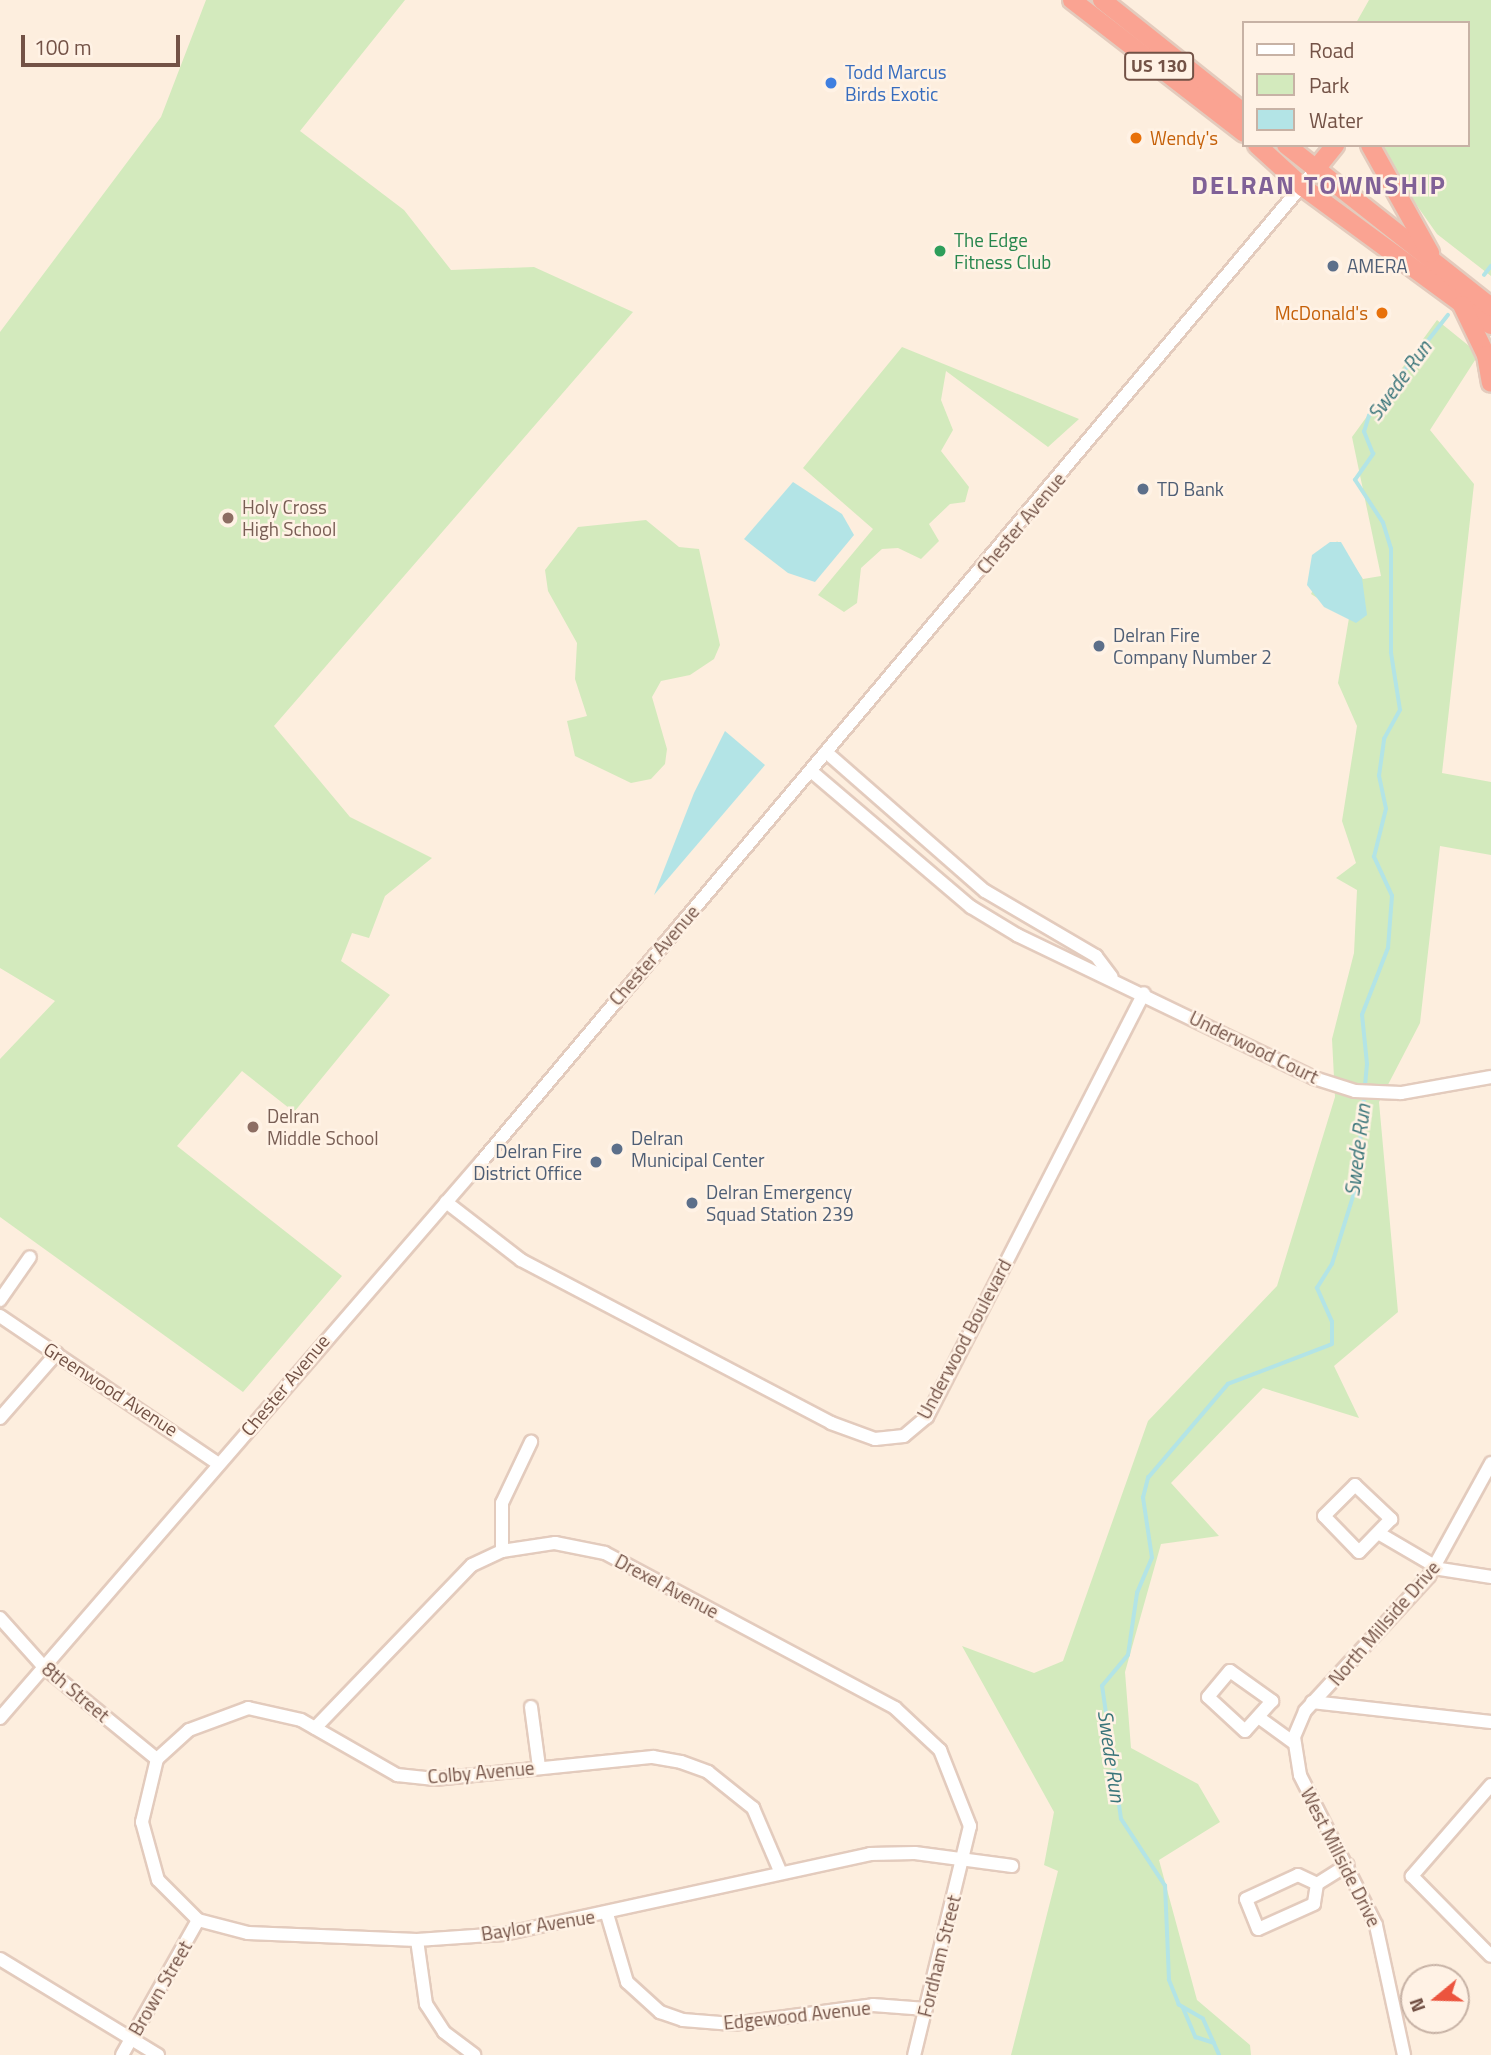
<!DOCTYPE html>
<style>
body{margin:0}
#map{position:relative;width:1491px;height:2055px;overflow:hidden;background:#fdeede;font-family:"Titillium Web",sans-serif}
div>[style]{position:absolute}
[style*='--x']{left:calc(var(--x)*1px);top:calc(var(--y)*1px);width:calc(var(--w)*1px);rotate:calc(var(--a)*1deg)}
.green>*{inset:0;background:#d3eabd}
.water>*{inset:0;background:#b3e4e6}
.stream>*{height:3.5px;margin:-1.75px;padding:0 1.75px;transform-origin:1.75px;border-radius:1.75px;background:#b3e4e6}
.roads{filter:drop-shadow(2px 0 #e3cbbd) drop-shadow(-2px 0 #e3cbbd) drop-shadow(0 2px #e3cbbd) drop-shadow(0 -2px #e3cbbd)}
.minor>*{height:12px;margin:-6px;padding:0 6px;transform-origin:6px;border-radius:6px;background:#fff}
.highway>*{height:18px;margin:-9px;padding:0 9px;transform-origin:9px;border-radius:9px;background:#faa392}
.dots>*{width:19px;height:19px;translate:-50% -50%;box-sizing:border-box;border:4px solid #fff2e5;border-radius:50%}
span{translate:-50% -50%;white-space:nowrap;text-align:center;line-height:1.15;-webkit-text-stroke:5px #fff2e5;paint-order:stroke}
.shield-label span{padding:2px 5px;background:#fff2e5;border:2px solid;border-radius:5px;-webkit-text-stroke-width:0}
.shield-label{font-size:18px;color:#735246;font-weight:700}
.shop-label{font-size:19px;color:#366cbe}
.left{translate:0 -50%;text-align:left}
.food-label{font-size:19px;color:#c56008}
.right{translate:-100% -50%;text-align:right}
.leisure-label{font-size:19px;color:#27864d}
.service-label{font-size:19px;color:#4e5e75}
.education-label{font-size:19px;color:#785e54}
.street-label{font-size:19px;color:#735246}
.water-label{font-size:21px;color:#3a757a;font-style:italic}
.district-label{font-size:26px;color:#806197;font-weight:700;letter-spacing:2px}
.legend{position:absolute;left:1242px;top:21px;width:228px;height:126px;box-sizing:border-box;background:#fff2e5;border:2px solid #c7b2a5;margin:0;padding:9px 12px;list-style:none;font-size:21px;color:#735246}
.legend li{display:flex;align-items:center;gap:14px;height:35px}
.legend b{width:35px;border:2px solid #c7b2a5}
.north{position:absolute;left:1400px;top:1964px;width:70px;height:70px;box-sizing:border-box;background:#fff2e5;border:2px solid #c7b2a5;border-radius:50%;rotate:251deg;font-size:19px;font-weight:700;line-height:28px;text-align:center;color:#735246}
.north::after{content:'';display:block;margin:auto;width:24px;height:32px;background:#ec543e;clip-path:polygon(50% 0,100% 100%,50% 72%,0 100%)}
.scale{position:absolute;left:21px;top:35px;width:159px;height:32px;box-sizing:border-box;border:4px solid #735246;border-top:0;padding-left:9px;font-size:21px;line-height:24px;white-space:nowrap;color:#735246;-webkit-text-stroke:5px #fff2e5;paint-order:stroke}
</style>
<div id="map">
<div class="green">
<div style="clip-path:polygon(206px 0,405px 0,300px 131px,404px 210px,451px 270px,534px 267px,633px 312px,274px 726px,350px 817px,432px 858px,385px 896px,369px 938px,352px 933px,341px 961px,390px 995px,294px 1112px,242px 1071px,177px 1146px,342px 1276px,243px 1392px,0 1217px,0 1059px,55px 1001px,0 968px,0 332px,161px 117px)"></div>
<div style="clip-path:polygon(1369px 0,1491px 0,1491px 276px,1437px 234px,1374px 145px,1468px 145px,1468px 23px,1356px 23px)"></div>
<div style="clip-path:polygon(1437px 320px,1479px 354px,1430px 430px,1474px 484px,1442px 773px,1491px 782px,1491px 855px,1440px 846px,1420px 1023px,1379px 1102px,1398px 1312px,1334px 1366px,1359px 1418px,1263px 1388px,1171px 1483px,1219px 1536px,1161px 1544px,1125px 1672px,1131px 1748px,1198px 1784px,1220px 1822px,1159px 1860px,1197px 2000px,1250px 2045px,1251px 2055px,1011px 2055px,1058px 1871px,1044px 1865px,1054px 1812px,962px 1646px,1034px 1673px,1063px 1661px,1148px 1421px,1277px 1286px,1335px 1097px,1332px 1039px,1354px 953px,1357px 890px,1336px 878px,1356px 863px,1342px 821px,1357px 726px,1338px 683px,1349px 618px,1311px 594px,1337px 541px,1363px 579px,1381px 576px,1352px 437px)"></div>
<div style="clip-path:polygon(902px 347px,1079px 419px,1048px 447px,946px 371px,941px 400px,953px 430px,941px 451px,969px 487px,965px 502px,950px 504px,929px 524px,939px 541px,921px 559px,898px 548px,882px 549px,861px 568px,857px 603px,844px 612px,818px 595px,873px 529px,803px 468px)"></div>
<div style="clip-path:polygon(646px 520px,679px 547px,699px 549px,720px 645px,714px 659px,690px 675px,661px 681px,652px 697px,667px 749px,665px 764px,651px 779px,631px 783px,575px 756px,567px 721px,587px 716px,575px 679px,577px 643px,548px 591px,545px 570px,578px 527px)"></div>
</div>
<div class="water">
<div style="clip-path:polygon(793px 482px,842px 514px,854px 535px,815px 582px,788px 573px,744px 539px)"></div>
<div style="clip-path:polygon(1330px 542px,1341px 542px,1362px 578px,1367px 615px,1356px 623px,1324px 607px,1307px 585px,1312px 555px)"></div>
<div style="clip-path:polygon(725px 731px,765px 765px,654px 895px,694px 793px)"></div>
</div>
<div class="stream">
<div style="--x:1484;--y:275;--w:11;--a:-52"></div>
<div style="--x:1183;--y:2007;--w:33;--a:67"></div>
<div style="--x:1196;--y:2037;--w:19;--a:18"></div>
<div style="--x:1219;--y:2055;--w:39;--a:-114"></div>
<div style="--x:1203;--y:2019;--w:28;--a:-150"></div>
<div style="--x:1179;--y:2005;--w:27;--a:-112"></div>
<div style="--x:1169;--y:1980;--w:94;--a:-92.4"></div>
<div style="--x:1165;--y:1886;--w:80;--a:-123.3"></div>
<div style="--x:1121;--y:1819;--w:134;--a:-98.1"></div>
<div style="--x:1102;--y:1686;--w:40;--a:-50"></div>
<div style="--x:1128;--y:1655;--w:63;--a:-81.7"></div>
<div style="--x:1137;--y:1593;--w:38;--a:-67"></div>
<div style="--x:1152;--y:1558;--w:61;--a:-98.5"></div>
<div style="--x:1143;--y:1498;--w:21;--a:-76"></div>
<div style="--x:1148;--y:1478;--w:123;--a:-49.6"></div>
<div style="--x:1228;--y:1384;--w:111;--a:-21"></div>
<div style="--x:1332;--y:1344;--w:22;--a:-90"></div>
<div style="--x:1332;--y:1322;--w:37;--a:-114"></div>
<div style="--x:1317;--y:1288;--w:28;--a:-58"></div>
<div style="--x:1332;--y:1264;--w:81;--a:-72.7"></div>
<div style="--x:1356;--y:1187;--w:123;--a:-84.9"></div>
<div style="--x:1367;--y:1064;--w:49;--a:-95.8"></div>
<div style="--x:1362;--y:1015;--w:72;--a:-68.8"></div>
<div style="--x:1388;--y:948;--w:52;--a:-85.6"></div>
<div style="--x:1392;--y:896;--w:43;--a:-114.8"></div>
<div style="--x:1374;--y:857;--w:49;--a:-76"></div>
<div style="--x:1386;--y:809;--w:34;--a:-102"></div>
<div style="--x:1379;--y:776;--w:37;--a:-82"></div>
<div style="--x:1384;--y:739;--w:33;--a:-61"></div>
<div style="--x:1400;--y:710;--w:58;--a:-99"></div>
<div style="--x:1391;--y:653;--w:104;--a:-90"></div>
<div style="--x:1391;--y:549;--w:27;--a:-107"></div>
<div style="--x:1383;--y:523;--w:51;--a:-123.1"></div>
<div style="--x:1355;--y:480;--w:32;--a:-55"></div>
<div style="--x:1373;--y:454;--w:24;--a:-112"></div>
<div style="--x:1364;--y:432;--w:17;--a:-73"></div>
<div style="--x:1369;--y:416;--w:128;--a:-52"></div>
</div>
<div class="roads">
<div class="minor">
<div style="--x:826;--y:752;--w:211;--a:41.2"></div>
<div style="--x:985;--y:891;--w:129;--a:30.4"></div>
<div style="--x:1096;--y:956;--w:26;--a:53"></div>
<div style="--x:811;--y:771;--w:210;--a:40.4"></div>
<div style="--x:971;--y:907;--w:54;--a:31.3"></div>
<div style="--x:1017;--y:935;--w:330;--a:25.7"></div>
<div style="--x:1314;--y:1078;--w:43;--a:17.6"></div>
<div style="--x:1355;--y:1091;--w:46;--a:2.5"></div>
<div style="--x:1401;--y:1093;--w:91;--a:-10.1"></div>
<div style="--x:446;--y:1202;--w:95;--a:37.7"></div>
<div style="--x:521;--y:1260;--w:350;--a:27.7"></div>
<div style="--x:831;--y:1423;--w:47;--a:20"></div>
<div style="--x:875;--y:1439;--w:29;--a:-6"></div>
<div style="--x:904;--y:1436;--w:30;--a:-40"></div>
<div style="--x:927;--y:1417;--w:476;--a:-62.9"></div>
<div style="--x:0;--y:1300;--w:52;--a:-55.1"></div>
<div style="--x:0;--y:1316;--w:264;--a:34.1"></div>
<div style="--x:0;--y:1418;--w:86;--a:-48.8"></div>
<div style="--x:1355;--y:1485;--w:50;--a:43.4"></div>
<div style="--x:1391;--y:1519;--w:46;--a:134.1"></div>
<div style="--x:1359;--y:1552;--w:50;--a:-134.2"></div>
<div style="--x:1324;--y:1516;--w:44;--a:-45"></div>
<div style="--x:1380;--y:1534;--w:69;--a:30.3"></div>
<div style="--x:1440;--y:1569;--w:52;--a:8.9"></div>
<div style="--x:502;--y:1551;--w:48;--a:-90"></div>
<div style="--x:502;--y:1503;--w:68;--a:-64.6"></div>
<div style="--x:0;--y:1618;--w:66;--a:48.1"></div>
<div style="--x:44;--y:1667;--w:146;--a:39.2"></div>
<div style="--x:1230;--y:1671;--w:52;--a:35.5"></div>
<div style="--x:1272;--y:1701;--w:40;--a:132"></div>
<div style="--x:1245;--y:1731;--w:50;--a:-137.4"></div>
<div style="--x:1208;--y:1697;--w:34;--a:-50"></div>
<div style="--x:1312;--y:1702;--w:180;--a:6.4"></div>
<div style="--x:531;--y:1707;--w:61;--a:82.4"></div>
<div style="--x:0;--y:1718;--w:737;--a:-49.13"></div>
<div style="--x:482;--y:1161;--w:1295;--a:-49.95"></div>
<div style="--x:1261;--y:1719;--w:39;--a:36"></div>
<div style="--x:315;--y:1728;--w:226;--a:-46.1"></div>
<div style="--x:472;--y:1565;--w:33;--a:-25"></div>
<div style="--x:502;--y:1551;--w:54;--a:-8.6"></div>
<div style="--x:555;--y:1543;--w:51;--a:11.3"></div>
<div style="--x:605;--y:1553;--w:329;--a:28.1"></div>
<div style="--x:895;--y:1708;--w:62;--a:43"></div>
<div style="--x:940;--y:1750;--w:82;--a:68.5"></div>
<div style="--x:970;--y:1826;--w:236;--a:103.7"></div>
<div style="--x:157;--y:1759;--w:65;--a:103.4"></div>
<div style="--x:142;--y:1822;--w:60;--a:74.6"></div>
<div style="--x:158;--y:1880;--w:57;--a:45"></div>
<div style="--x:198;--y:1920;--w:52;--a:14.6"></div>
<div style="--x:248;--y:1933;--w:169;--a:2.4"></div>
<div style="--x:417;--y:1940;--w:87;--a:-3.9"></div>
<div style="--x:504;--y:1934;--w:375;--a:-12.3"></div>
<div style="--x:870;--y:1854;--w:45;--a:-1.3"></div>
<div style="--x:915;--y:1853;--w:98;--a:7.6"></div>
<div style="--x:157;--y:1759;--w:43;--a:-42.2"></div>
<div style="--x:189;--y:1730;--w:63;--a:-20.4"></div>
<div style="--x:248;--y:1708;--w:54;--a:12.8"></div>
<div style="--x:301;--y:1720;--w:111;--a:29.8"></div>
<div style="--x:397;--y:1775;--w:38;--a:6"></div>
<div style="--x:435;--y:1779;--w:219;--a:-5.8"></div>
<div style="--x:653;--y:1757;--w:28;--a:10"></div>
<div style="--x:681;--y:1762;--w:29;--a:20"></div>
<div style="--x:708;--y:1772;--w:58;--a:38.7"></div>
<div style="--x:753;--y:1808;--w:69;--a:66.8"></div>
<div style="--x:1491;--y:1785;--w:121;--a:131"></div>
<div style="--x:1412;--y:1876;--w:112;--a:45.4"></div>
<div style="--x:1317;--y:1884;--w:20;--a:99"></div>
<div style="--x:1314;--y:1904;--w:61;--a:155.9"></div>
<div style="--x:1258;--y:1929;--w:32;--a:-112"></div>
<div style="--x:1246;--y:1899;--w:57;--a:-24.8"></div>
<div style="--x:1298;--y:1875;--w:21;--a:25"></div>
<div style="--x:1317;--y:1884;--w:36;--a:-32"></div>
<div style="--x:607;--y:1914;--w:71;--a:73.6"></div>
<div style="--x:627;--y:1982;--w:45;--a:42.3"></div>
<div style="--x:660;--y:2012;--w:24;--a:19"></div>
<div style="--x:683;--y:2020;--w:50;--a:4.6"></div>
<div style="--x:733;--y:2024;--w:141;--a:-7.7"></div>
<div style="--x:873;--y:2005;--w:53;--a:4.3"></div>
<div style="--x:417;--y:1940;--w:65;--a:82"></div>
<div style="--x:426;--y:2004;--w:33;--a:57"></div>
<div style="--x:444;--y:2032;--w:38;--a:37"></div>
<div style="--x:0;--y:1959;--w:185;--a:31.3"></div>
<div style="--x:122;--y:2055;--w:155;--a:-60.6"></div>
<div style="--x:1404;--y:2055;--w:133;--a:-102.2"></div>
<div style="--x:1376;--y:1925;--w:168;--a:-116.9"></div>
<div style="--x:1300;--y:1775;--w:38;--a:-99"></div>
<div style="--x:1294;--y:1737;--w:28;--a:-67"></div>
<div style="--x:1305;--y:1711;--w:183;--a:-47.4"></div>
<div style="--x:1429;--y:1576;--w:129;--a:-61.2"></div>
</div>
<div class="highway">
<div style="--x:1072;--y:0;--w:217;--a:37.7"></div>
<div style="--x:1102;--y:0;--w:181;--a:38.5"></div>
<div style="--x:1257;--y:145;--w:62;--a:42.4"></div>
<div style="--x:1303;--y:187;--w:233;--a:36.3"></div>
<div style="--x:1286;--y:145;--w:261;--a:38.3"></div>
<div style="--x:1370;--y:145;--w:124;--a:60.9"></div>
<div style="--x:1315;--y:170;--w:32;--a:-51"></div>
<div style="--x:1462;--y:305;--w:55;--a:64.4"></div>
<div style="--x:1486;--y:355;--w:28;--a:80"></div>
</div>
</div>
<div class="dots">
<div style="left:831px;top:83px;background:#3f7fe0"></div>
<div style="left:1136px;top:138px;background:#e8710a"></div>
<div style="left:940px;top:251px;background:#2e9e5b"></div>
<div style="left:1333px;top:266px;background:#5c6f8a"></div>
<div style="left:1382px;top:313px;background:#e8710a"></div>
<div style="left:1143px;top:489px;background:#5c6f8a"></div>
<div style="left:228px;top:518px;background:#8d6e63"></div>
<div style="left:1099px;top:646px;background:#5c6f8a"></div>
<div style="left:253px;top:1127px;background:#8d6e63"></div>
<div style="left:617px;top:1149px;background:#5c6f8a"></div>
<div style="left:596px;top:1162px;background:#5c6f8a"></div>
<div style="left:692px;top:1203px;background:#5c6f8a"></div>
</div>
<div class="shield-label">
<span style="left:1159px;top:66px">US 130</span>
</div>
<div class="shop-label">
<span class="left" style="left:845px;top:83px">Todd Marcus<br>Birds Exotic</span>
</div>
<div class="food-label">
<span class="left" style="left:1150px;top:138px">Wendy's</span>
<span class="right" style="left:1368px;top:313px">McDonald's</span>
</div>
<div class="leisure-label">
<span class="left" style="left:954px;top:251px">The Edge<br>Fitness Club</span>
</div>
<div class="service-label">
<span class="left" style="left:1347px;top:266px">AMERA</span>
<span class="left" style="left:1157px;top:489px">TD Bank</span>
<span class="left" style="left:1113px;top:646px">Delran Fire<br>Company Number 2</span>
<span class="left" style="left:631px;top:1149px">Delran<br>Municipal Center</span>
<span class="right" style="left:582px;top:1162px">Delran Fire<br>District Office</span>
<span class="left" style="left:706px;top:1203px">Delran Emergency<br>Squad Station 239</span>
</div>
<div class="education-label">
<span class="left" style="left:242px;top:518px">Holy Cross<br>High School</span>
<span class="left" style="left:267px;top:1127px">Delran<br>Middle School</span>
</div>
<div class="street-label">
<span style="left:1021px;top:523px;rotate:-50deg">Chester Avenue</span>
<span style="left:654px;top:955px;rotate:-49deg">Chester Avenue</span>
<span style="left:1254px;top:1047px;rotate:26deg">Underwood Court</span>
<span style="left:964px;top:1339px;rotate:-62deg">Underwood Boulevard</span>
<span style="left:285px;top:1385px;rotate:-50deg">Chester Avenue</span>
<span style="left:111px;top:1389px;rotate:33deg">Greenwood Avenue</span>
<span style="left:667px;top:1586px;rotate:28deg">Drexel Avenue</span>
<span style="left:1384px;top:1623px;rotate:-49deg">North Millside Drive</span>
<span style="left:76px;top:1692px;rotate:40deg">8th Street</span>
<span style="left:481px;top:1772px;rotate:-5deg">Colby Avenue</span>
<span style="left:1341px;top:1857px;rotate:63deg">West Millside Drive</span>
<span style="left:538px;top:1925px;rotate:-9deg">Baylor Avenue</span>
<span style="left:939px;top:1956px;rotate:-76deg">Fordham Street</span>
<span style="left:160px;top:1988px;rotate:-60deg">Brown Street</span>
<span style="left:797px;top:2015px;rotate:-6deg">Edgewood Avenue</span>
</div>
<div class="water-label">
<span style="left:1399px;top:380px;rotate:-54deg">Swede Run</span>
<span style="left:1357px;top:1150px;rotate:-83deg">Swede Run</span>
<span style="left:1112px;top:1756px;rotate:82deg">Swede Run</span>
</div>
<div class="district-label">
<span style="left:1319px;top:185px">DELRAN TOWNSHIP</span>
</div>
<ul class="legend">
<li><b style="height:9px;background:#fff"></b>Road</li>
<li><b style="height:19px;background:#d3eabd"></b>Park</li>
<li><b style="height:19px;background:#b3e4e6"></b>Water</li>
</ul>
<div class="north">N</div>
<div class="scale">100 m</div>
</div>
